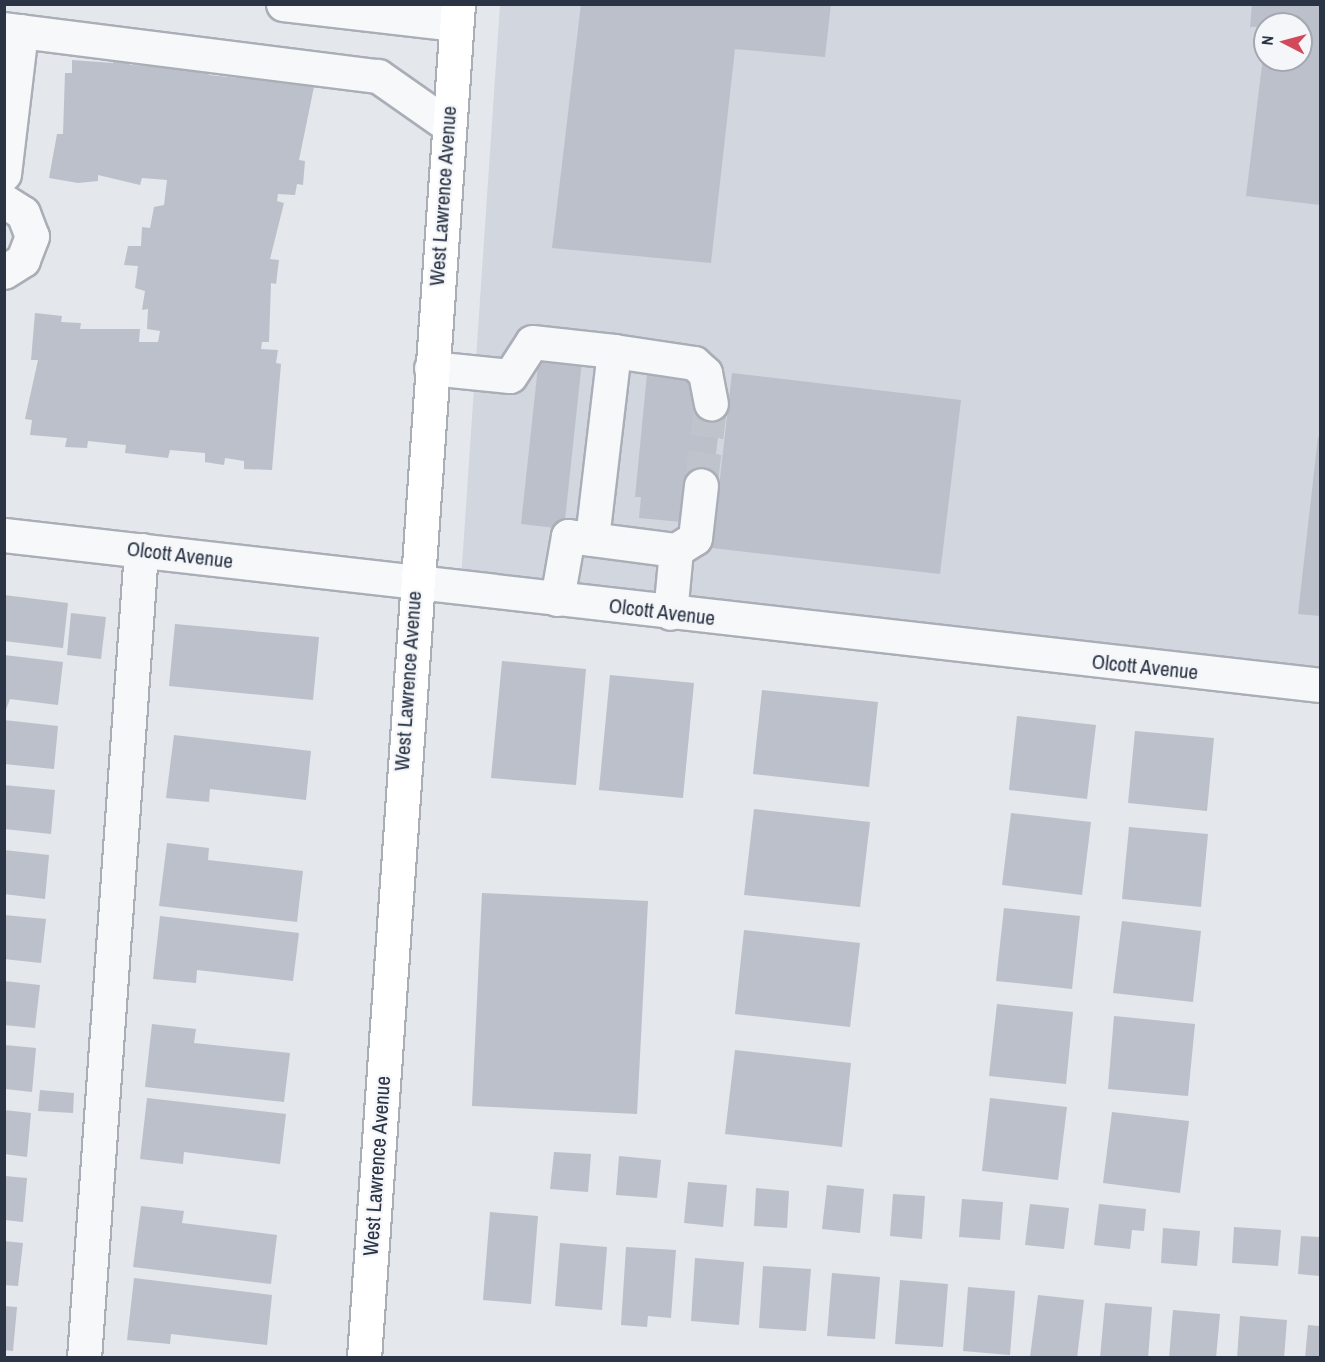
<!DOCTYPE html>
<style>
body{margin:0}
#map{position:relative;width:1325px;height:1362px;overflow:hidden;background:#e4e7ec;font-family:"Archivo Narrow",sans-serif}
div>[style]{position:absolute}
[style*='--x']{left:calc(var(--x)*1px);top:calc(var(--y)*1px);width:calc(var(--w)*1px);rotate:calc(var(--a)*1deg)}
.built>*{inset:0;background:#d2d6de}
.building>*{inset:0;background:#bbc0ca}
.minor-tunnel>*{height:33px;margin-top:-16.5px;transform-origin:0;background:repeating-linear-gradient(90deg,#bfc3cb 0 33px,transparent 0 49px)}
.roads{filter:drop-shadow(2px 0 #a9aeb7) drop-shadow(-2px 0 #a9aeb7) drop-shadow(0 2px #a9aeb7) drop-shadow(0 -2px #a9aeb7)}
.minor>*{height:33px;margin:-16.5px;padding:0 16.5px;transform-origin:16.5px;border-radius:16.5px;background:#f7f8fa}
.major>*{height:33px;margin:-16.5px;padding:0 16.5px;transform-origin:16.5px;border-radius:16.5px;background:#fff}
span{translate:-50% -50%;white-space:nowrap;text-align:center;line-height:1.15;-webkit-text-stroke:4.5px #f4f6f9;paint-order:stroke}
.street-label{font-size:21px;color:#2b3445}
.frame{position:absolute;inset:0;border:6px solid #2b3445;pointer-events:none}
.north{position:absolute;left:1253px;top:12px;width:60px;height:60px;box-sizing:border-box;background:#f4f6f9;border:2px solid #a4a8b1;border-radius:50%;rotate:276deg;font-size:16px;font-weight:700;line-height:24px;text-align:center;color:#2b3445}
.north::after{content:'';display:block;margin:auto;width:21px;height:27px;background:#d1495b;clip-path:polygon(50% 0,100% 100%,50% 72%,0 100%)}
</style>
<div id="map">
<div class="built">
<div style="clip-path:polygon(evenodd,500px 5px,1320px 5px,1320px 680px,461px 580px,500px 5px,1265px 24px,1301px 24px,1301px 60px,1265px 60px,1265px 24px)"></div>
</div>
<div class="building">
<div style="clip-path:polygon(581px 4px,831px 4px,825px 57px,735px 49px,711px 263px,552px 248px)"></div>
<div style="clip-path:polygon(1252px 4px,1320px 4px,1320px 205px,1246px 196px,1264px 49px,1265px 60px,1301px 60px,1301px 24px,1250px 27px)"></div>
<div style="clip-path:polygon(113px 57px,131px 60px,130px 65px,210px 68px,209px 75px,250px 79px,251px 72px,285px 82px,287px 74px,316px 77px,299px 160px,305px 161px,303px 185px,297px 184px,295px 195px,278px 194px,277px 201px,284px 203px,270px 259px,279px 260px,276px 284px,271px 283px,269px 342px,262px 342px,261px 349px,278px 350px,276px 363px,281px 364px,272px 470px,244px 469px,244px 461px,225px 458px,224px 465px,205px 462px,205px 453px,170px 450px,168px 458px,125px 453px,126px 445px,88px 441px,87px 448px,65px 447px,67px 438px,30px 435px,32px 420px,25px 419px,38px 360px,31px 360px,35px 313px,62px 316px,61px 322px,81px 323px,80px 329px,140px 329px,139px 342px,158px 342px,160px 331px,147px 329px,148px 309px,142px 310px,145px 291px,135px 288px,138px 266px,124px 265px,128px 246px,141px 246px,142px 227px,150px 228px,154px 207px,164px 205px,167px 180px,142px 178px,140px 185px,98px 175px,98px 181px,78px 183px,49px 178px,57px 134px,63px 134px,65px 73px,72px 73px,72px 60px,113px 63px)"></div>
<div style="clip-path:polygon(539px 357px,582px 361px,564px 529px,521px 524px)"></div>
<div style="clip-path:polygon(732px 373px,961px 400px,940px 574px,712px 548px)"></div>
<div style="clip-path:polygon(647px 374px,688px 378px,722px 405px,712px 486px,682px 522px,639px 518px,641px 497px,635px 497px)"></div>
<div style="clip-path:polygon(1318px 437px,1320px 437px,1320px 616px,1298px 614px)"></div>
<div style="clip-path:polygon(4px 595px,68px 603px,63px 648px,4px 641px)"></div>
<div style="clip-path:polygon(71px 613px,106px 617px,101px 659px,67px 655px)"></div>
<div style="clip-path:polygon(175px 624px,319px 637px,313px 700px,169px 686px)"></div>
<div style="clip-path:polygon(4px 655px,63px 662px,58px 705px,10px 699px,4px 715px)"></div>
<div style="clip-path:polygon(502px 661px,586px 669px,576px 785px,491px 778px)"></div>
<div style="clip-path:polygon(610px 675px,694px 683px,683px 798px,599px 790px)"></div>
<div style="clip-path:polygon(762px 690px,878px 702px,869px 787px,753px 774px)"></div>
<div style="clip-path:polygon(1017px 716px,1096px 725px,1087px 799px,1009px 790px)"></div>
<div style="clip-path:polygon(4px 720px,58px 726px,54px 769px,4px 764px)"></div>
<div style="clip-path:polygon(1135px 731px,1214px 738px,1207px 811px,1128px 803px)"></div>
<div style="clip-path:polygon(174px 735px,311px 751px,306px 800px,210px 789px,209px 802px,166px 798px)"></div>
<div style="clip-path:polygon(4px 785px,55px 790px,51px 834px,4px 829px)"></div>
<div style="clip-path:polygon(754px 809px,870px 822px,860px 907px,744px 895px)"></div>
<div style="clip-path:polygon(1011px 813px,1091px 822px,1082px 895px,1002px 885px)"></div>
<div style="clip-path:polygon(1129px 827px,1208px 834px,1201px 907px,1122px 899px)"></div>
<div style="clip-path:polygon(167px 843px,209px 848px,208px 860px,303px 871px,297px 922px,159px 906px)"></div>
<div style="clip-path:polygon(4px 850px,49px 855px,45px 899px,4px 894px)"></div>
<div style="clip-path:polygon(482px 893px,648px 901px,637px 1114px,472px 1106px)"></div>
<div style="clip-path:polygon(1004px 908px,1080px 916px,1072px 989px,996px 981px)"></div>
<div style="clip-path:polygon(4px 915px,46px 919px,41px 963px,4px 959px)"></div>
<div style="clip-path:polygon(160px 916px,299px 933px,293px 981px,197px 970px,196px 983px,153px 979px)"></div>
<div style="clip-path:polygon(1122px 921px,1201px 931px,1193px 1002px,1113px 993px)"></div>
<div style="clip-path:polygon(744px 930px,860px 943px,850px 1027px,735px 1014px)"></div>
<div style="clip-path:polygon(4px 981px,40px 985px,35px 1028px,4px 1025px)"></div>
<div style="clip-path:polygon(997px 1004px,1073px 1012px,1066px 1084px,989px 1076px)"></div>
<div style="clip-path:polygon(1114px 1016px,1195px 1024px,1188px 1096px,1108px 1089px)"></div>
<div style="clip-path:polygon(152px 1024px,196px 1029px,194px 1043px,290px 1053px,284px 1102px,145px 1087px)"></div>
<div style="clip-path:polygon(5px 1045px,36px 1048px,32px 1092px,5px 1089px)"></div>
<div style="clip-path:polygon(735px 1050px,851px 1063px,842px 1147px,725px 1134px)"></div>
<div style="clip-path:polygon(40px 1090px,74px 1093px,73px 1113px,38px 1111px)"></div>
<div style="clip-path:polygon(147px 1098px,286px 1114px,280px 1164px,184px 1152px,183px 1164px,140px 1159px)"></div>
<div style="clip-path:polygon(990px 1098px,1067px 1107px,1058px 1180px,982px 1171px)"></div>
<div style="clip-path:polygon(4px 1110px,31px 1113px,27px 1157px,4px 1154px)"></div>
<div style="clip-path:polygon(1112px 1112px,1189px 1121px,1180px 1193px,1103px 1183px)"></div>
<div style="clip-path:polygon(554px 1152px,591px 1154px,588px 1192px,550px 1189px)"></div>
<div style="clip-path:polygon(619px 1156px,661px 1160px,657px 1198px,616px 1195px)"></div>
<div style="clip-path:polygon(5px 1176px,27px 1178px,23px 1222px,5px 1220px)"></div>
<div style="clip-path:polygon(688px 1182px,727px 1185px,723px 1227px,684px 1223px)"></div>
<div style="clip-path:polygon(827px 1185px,864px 1189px,860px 1233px,822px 1229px)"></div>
<div style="clip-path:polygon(756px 1188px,789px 1191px,787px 1228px,754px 1226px)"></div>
<div style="clip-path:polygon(893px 1194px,925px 1196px,922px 1239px,890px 1236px)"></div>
<div style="clip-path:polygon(962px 1199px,1003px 1202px,1000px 1240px,959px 1237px)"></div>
<div style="clip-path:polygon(1030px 1204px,1069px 1208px,1064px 1249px,1025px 1245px)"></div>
<div style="clip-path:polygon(1099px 1204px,1146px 1209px,1144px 1231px,1132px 1230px,1130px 1249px,1094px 1245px)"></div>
<div style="clip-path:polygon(141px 1206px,184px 1211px,182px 1223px,277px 1235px,271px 1284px,133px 1267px)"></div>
<div style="clip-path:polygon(490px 1212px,538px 1216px,531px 1304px,483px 1300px)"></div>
<div style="clip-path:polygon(1234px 1227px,1281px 1230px,1278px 1266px,1232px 1263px)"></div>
<div style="clip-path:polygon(1163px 1228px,1200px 1231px,1197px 1266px,1161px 1263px)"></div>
<div style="clip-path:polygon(1301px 1236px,1320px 1237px,1320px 1276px,1298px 1274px)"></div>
<div style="clip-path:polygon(4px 1241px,23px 1243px,18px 1286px,4px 1285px)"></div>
<div style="clip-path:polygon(560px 1243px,607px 1247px,602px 1310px,555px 1306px)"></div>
<div style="clip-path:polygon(626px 1247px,676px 1250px,671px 1318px,648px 1316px,647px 1327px,621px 1325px)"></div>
<div style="clip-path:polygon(695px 1258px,744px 1262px,739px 1325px,691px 1321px)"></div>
<div style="clip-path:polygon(763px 1266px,811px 1269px,806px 1331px,759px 1328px)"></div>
<div style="clip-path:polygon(832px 1273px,880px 1277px,875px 1339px,827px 1336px)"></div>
<div style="clip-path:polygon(134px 1278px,272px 1295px,267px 1345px,171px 1334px,170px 1344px,127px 1340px)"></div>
<div style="clip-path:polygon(900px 1280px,948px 1284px,943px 1347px,895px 1344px)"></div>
<div style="clip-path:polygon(968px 1287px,1015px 1291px,1010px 1355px,963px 1351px)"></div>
<div style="clip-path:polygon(1038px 1295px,1084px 1300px,1077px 1358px,1030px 1357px)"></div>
<div style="clip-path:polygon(1105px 1303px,1152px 1307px,1148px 1358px,1100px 1358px)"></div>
<div style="clip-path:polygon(4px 1306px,17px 1307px,13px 1351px,4px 1350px)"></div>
<div style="clip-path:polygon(1173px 1310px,1220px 1314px,1216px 1358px,1169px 1358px)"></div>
<div style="clip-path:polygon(1240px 1316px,1287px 1320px,1284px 1358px,1237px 1358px)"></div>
<div style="clip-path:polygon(1308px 1325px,1320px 1326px,1320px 1358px,1305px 1358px)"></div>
</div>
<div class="minor-tunnel">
<div style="--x:701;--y:485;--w:83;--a:-83"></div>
</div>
<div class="roads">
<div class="minor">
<div style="--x:283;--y:4;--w:174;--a:6.6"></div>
<div style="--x:4;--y:29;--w:377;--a:7.2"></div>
<div style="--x:378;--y:76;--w:85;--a:35"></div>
<div style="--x:4;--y:174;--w:144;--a:-83.2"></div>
<div style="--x:4;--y:201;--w:22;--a:32"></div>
<div style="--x:23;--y:213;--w:25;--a:69"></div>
<div style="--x:32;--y:236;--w:26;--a:111"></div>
<div style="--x:23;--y:260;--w:22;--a:148"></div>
<div style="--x:614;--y:351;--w:81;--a:8.5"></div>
<div style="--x:694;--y:363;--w:15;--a:42"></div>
<div style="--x:705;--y:373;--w:31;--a:79"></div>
<div style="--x:431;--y:368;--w:79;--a:5.8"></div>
<div style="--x:510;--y:376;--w:40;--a:-57.1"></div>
<div style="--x:532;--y:342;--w:82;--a:6.3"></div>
<div style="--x:614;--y:351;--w:189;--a:96.7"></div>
<div style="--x:4;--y:535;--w:1325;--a:6.5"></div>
<div style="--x:676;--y:550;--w:22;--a:-32"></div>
<div style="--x:695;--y:538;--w:53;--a:-83.5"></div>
<div style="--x:557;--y:599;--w:64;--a:-80.1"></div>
<div style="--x:568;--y:536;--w:109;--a:7.4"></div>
<div style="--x:676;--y:550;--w:63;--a:95.4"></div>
<div style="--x:84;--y:1358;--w:810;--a:-85.96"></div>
</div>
<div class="major">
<div style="--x:364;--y:1358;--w:1357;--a:-86.03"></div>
</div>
</div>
<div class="street-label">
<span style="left:443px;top:196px;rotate:-86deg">West Lawrence Avenue</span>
<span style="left:180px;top:555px;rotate:7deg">Olcott Avenue</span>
<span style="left:662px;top:612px;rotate:7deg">Olcott Avenue</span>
<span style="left:1145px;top:667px;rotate:6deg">Olcott Avenue</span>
<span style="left:408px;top:681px;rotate:-86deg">West Lawrence Avenue</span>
<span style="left:377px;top:1166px;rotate:-86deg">West Lawrence Avenue</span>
</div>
<div class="frame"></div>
<div class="north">N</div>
</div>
